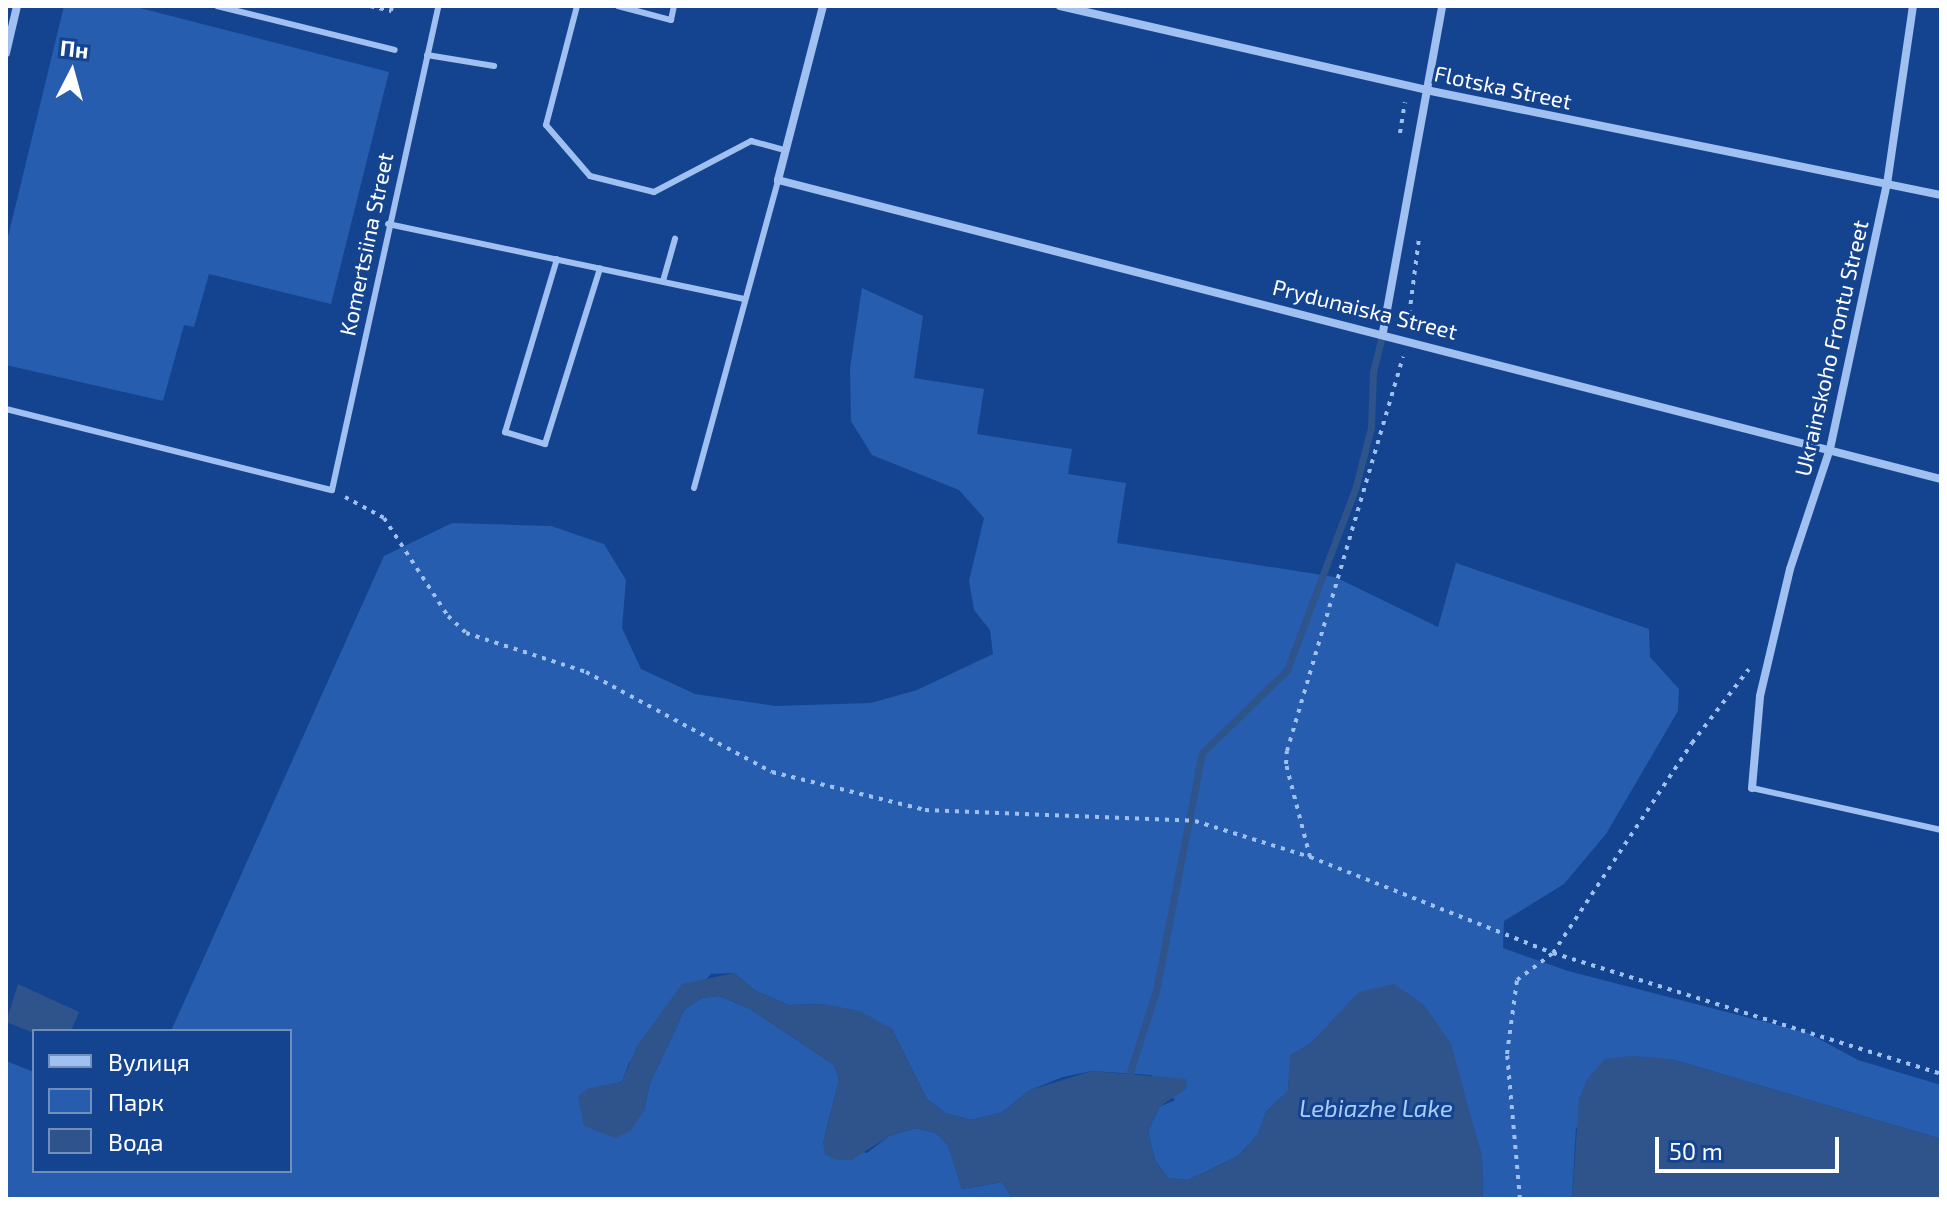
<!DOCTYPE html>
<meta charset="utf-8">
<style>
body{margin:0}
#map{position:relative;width:1947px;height:1205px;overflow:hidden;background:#14448f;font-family:"Exo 2",sans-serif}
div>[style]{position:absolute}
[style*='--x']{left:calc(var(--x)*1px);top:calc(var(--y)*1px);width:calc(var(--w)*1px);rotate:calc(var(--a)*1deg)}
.green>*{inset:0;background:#265dae}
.water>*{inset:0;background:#2f538b}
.stream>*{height:7px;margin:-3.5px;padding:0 3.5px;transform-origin:3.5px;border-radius:3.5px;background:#2f538b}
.path>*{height:4px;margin-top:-2px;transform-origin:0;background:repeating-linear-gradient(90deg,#9fc0f1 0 4px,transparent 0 10px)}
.service>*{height:6px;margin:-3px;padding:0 3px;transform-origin:3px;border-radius:3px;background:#9fc0f1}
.minor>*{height:8px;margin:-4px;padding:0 4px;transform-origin:4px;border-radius:4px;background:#9fc0f1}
span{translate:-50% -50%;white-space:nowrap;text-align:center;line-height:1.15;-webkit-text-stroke:6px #14448f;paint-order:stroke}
.street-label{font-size:22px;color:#fff}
.water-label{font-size:24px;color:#abcbf8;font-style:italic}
.frame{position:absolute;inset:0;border:8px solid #fff;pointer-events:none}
.legend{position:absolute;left:32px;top:1029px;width:260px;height:144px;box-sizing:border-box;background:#14448f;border:2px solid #728fbc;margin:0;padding:10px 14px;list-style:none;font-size:24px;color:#fff}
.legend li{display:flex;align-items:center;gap:16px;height:40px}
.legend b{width:40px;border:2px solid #728fbc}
.north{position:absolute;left:32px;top:32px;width:80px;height:80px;-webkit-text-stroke:6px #14448f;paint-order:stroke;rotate:6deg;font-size:22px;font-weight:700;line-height:32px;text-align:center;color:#fff}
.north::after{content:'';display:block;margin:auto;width:28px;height:36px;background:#fff;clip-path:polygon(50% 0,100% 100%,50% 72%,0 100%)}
.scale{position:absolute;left:1655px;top:1137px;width:184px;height:36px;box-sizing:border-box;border:4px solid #fff;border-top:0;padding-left:10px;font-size:24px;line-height:28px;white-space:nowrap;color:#fff;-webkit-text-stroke:6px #14448f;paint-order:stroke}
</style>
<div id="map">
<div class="green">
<div style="clip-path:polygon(64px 6px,132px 6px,389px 72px,331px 304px,209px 274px,194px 327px,184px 325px,163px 401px,6px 365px,6px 245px)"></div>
<div style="clip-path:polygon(862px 288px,923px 316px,914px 378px,984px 389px,977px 434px,1072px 449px,1068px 474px,1126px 483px,1117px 543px,1335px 577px,1438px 627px,1456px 563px,1649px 629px,1650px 657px,1679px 689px,1678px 711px,1606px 834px,1564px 884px,1504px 921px,1503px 948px,1568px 971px,1808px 1033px,1858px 1060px,1941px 1085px,1941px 1139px,1671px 1059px,1576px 1128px,1572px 1199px,1483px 1199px,1482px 1157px,1472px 1122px,1359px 993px,1311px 1043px,1291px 1055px,1288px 1091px,1266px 1112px,1258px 1134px,1238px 1156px,1188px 1180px,1168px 1178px,1155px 1160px,1148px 1132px,1159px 1107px,1175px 1100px,1151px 1075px,1092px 1071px,1063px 1077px,1030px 1090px,1001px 1113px,971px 1120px,945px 1113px,927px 1099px,892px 1029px,823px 1004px,789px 1005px,756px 991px,734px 973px,711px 974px,629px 1063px,622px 1082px,589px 1089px,644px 1111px,650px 1083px,685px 1009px,702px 998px,720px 996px,750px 1009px,834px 1065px,839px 1080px,823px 1143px,867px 1153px,889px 1136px,916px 1128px,936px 1133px,948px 1145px,962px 1189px,1002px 1182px,1013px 1199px,6px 1199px,6px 1061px,34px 1072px,34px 1171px,290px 1171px,290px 1031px,171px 1031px,384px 556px,452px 523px,551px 526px,604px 544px,626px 580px,622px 628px,641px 669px,695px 694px,775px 706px,871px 703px,917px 690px,993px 654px,990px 630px,974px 610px,969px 581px,984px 518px,959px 490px,872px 455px,851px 421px,850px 368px)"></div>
</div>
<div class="water">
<div style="clip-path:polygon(734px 973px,756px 991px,789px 1005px,823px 1004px,860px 1011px,892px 1029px,927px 1099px,945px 1113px,971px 1120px,1001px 1113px,1030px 1090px,1092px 1071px,1186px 1079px,1187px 1088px,1159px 1107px,1148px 1132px,1155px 1160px,1168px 1178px,1188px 1180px,1238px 1156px,1258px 1134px,1266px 1112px,1288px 1091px,1290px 1055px,1311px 1043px,1359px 992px,1394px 984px,1424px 1005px,1451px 1044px,1482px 1157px,1483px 1199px,1013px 1199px,1002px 1182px,962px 1189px,948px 1145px,936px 1133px,916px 1128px,889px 1136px,852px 1160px,838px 1160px,825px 1155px,823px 1143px,839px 1080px,834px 1065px,750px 1009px,720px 996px,702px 998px,685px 1009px,650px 1083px,644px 1111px,630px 1131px,615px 1138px,584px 1126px,578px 1096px,589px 1088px,622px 1082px,637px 1046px,682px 984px)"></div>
<div style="clip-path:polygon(18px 984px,79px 1012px,71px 1031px,34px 1033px,6px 1022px)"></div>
<div style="clip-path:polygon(1632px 1056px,1671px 1059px,1941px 1139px,1941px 1199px,1572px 1199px,1579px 1099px,1588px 1078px,1605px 1059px)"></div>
</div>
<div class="stream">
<div style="--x:1129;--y:1075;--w:88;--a:-72.2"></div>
<div style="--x:1156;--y:991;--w:242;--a:-79.1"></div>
<div style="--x:1202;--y:753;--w:119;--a:-44.3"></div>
<div style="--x:1287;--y:670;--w:197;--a:-69.4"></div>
<div style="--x:1356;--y:486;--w:61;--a:-75.7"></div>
<div style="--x:1371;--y:427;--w:55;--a:-87.9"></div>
<div style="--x:1373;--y:372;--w:41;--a:-76"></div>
</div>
<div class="path">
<div style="--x:370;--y:6;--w:22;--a:13"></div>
<div style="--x:391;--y:11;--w:5;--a:-79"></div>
<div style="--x:1400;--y:133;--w:31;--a:-81"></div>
<div style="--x:1408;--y:324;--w:87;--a:-82.7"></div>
<div style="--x:345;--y:497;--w:44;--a:28.3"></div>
<div style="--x:384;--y:518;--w:117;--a:56.9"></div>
<div style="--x:448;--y:616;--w:25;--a:43"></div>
<div style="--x:466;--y:633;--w:126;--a:18"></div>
<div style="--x:586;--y:672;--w:211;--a:28.3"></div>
<div style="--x:772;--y:772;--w:158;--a:13.9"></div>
<div style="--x:925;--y:810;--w:270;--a:2.3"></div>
<div style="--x:1195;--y:821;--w:121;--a:17.4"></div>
<div style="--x:1310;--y:857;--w:261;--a:21.6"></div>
<div style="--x:1553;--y:953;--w:406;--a:17.3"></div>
<div style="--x:1310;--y:857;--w:96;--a:-104.5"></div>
<div style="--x:1286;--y:764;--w:13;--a:-86"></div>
<div style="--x:1287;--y:751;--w:411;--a:-73.6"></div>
<div style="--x:1520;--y:1199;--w:146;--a:-95.1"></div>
<div style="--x:1507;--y:1054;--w:75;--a:-82.3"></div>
<div style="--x:1517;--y:980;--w:45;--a:-36.9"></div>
<div style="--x:1553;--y:953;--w:252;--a:-56.5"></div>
<div style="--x:1692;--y:743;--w:93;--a:-52.4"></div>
</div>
<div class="service">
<div style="--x:217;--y:6;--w:183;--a:13.9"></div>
<div style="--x:577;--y:6;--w:123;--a:104.6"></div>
<div style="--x:546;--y:125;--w:67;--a:49.2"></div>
<div style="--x:590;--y:176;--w:66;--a:14"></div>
<div style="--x:654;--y:192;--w:110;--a:-27.7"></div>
<div style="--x:751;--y:141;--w:35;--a:15"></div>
<div style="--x:618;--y:6;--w:55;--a:14.8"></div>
<div style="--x:671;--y:20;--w:14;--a:-78"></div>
<div style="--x:427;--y:55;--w:68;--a:9.3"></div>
<div style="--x:388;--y:224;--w:364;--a:11.9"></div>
<div style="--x:557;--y:259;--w:181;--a:106.7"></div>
<div style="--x:505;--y:432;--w:42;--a:16.7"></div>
<div style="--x:545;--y:444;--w:184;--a:-72.6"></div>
<div style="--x:663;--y:281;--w:44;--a:-74.1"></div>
<div style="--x:6;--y:409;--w:336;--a:14"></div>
<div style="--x:332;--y:490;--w:495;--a:-77.6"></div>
<div style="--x:694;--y:488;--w:319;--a:-74.7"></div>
<div style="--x:1752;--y:788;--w:194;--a:12.5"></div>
</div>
<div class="minor">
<div style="--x:823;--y:6;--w:180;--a:104.5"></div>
<div style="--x:778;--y:180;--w:1201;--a:14.42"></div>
<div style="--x:1060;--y:6;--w:376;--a:12.9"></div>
<div style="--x:1426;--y:90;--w:526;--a:11.52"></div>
<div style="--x:6;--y:53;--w:48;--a:-76.8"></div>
<div style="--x:1383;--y:332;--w:331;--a:-79.7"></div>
<div style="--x:1752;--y:788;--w:92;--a:-85"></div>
<div style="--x:1760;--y:696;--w:130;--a:-76.7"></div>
<div style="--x:1790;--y:569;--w:126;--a:-71.6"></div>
<div style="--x:1830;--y:449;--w:271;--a:-77.9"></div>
<div style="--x:1887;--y:184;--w:180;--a:-81.7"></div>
</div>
<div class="street-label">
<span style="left:1503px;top:87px;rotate:12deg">Flotska Street</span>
<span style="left:366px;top:244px;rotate:-78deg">Komertsiina Street</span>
<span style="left:1365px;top:309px;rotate:14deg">Prydunaiska Street</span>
<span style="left:1831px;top:348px;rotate:-77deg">Ukrainskoho Frontu Street</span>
</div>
<div class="water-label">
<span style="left:1376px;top:1108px">Lebiazhe Lake</span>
</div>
<div class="frame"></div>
<ul class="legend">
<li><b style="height:10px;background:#9fc0f1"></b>Вулиця</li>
<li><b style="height:22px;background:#265dae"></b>Парк</li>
<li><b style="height:22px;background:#2f538b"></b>Вода</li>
</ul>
<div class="north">Пн</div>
<div class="scale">50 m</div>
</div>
